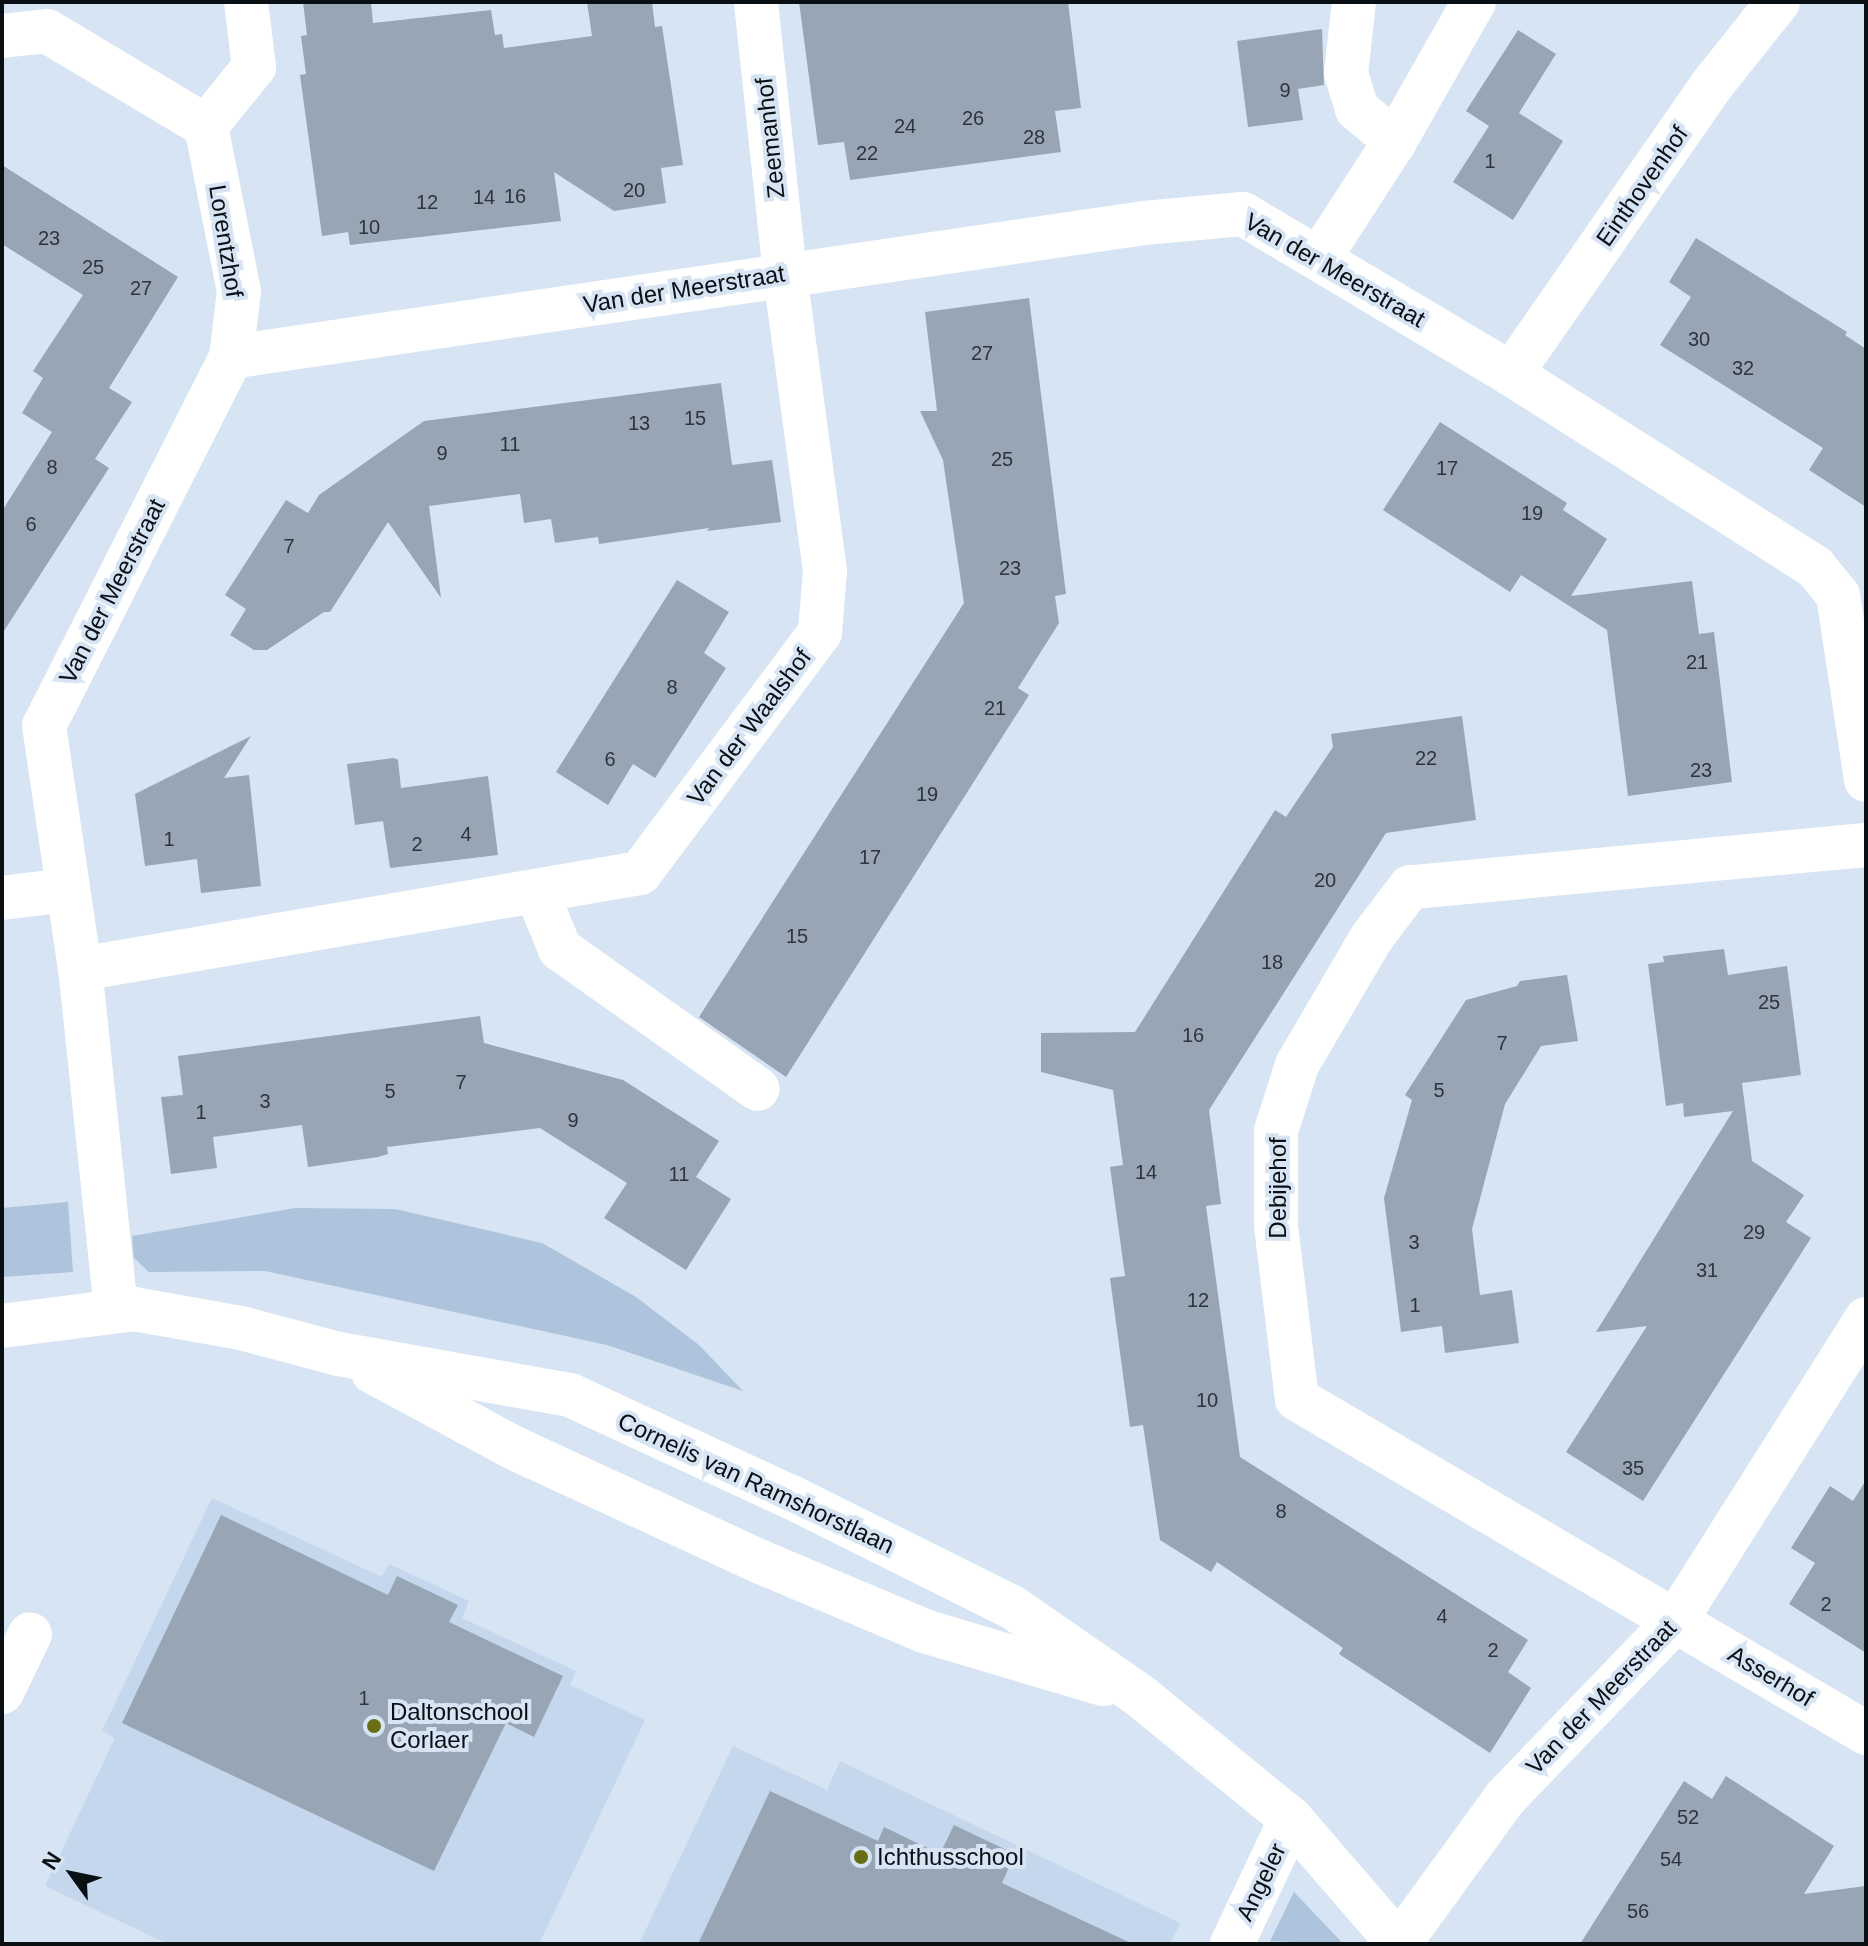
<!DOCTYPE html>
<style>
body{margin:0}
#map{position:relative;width:1868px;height:1946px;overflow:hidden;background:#d6e4f4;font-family:Helvetica,sans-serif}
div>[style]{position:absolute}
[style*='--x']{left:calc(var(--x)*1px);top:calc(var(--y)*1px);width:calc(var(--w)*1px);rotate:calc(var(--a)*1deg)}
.built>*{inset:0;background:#c4d7ed}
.green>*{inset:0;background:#aec3dc}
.building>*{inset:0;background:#98a5b5}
.street>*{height:44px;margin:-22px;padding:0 22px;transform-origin:22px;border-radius:22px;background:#fff}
.secondary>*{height:44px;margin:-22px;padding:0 22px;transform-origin:22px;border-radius:22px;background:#fff}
.dots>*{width:22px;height:22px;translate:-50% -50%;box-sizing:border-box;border:4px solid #d6e4f4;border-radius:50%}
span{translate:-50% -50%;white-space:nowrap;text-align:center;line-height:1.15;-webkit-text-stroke:8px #d6e4f4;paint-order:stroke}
.number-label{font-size:20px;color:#2e343c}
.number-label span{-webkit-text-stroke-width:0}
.street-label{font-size:24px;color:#0a0f14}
.poi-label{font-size:24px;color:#0a0f14}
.left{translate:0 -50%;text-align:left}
.frame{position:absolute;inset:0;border:4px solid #0a0f14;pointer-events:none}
.north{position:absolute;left:32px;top:1834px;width:80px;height:80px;-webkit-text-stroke:6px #d6e4f4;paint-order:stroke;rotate:303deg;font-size:22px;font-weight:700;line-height:32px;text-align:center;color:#0a0f14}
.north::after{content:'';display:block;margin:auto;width:28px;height:36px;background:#0a0f14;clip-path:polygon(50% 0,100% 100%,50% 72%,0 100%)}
</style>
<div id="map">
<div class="built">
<div style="clip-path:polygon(212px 1498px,382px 1577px,389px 1564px,469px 1601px,462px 1618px,576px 1671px,570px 1685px,645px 1720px,539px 1944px,168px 1944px,45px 1886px,115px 1738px,102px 1731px)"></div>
<div style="clip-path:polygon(733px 1746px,827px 1790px,840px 1761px,1180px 1923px,1170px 1944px,639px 1944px)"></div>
</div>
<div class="green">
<div style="clip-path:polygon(68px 1202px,73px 1272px,2px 1277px,2px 1208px)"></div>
<div style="clip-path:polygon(295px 1208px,395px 1209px,542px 1243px,636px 1297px,699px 1345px,743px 1391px,607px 1345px,265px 1271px,149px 1272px,134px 1258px,132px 1236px)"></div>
<div style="clip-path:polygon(1294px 1892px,1335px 1935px,1343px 1944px,1270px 1941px)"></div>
</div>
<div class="building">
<div style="clip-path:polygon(303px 2px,371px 2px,373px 23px,491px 10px,495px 35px,502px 34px,504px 48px,592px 36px,587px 2px,652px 2px,655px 27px,662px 26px,683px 165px,661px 168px,666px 203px,614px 211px,554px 172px,561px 221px,350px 245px,348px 232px,322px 236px,300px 75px,306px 74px,301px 36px,307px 35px)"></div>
<div style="clip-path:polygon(799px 2px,1068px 2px,1081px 108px,1055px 111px,1061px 152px,850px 180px,844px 142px,818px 145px)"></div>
<div style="clip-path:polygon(1322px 29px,1324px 85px,1298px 89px,1303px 120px,1248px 127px,1237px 41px)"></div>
<div style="clip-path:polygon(1518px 30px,1556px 54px,1519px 113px,1563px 141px,1513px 220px,1453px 182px,1489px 126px,1466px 111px)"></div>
<div style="clip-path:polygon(2px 165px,178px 277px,109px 388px,132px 402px,95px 459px,109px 468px,2px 634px,2px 511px,52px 432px,22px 413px,43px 378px,33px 371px,83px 295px,2px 244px)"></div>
<div style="clip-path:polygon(1696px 238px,1847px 332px,1845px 335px,1866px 349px,1866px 507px,1809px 470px,1823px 448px,1660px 345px,1691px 297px,1669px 282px)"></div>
<div style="clip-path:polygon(1029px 298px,1066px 594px,1055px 596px,1059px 623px,1018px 688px,1029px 695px,786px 1077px,699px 1017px,964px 603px,943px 460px,920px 411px,937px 411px,925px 312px)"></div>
<div style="clip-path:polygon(721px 383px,732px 465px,772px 460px,781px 522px,707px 531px,709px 528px,599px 544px,598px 537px,555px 543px,551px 519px,524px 523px,520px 494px,429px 506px,441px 598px,388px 522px,330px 612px,324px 612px,267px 650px,254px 650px,230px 635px,246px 609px,225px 595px,286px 500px,308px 513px,319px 495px,424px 421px)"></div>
<div style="clip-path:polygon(1440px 422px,1567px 503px,1563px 510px,1607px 539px,1571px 596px,1692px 581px,1699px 634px,1714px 632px,1732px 782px,1628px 796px,1607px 630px,1521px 575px,1510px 592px,1383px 510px)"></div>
<div style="clip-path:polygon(677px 580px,729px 612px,704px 653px,726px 668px,655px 778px,633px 764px,608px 805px,556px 772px)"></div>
<div style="clip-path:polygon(1462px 716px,1476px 820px,1386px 833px,1209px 1110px,1221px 1204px,1206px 1206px,1240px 1457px,1528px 1640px,1508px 1672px,1531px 1688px,1490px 1753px,1339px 1654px,1343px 1648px,1217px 1562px,1211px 1572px,1160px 1540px,1143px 1425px,1130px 1427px,1110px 1278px,1125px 1276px,1110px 1167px,1123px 1165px,1113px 1090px,1041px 1072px,1041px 1033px,1135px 1032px,1275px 810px,1286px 817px,1333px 747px,1331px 734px)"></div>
<div style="clip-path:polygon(251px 736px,224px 778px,249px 775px,261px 886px,201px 893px,197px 859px,145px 866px,135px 794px)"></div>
<div style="clip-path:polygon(394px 758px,398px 760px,401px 788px,488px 776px,498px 855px,390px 868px,383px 821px,355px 825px,347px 764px)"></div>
<div style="clip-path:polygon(1724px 949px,1728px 975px,1787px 966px,1801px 1075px,1742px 1083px,1752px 1161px,1804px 1195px,1786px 1222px,1811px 1238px,1643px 1501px,1566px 1452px,1647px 1326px,1596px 1332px,1733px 1111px,1684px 1117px,1683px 1103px,1666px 1106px,1648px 964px,1664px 962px,1663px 956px)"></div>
<div style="clip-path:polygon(1567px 975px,1578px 1041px,1541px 1046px,1505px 1104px,1472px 1229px,1480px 1295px,1512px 1290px,1519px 1343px,1445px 1353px,1442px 1326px,1401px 1332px,1384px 1198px,1412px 1100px,1405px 1095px,1466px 1000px,1517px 986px,1520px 981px)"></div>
<div style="clip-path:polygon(480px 1016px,484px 1043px,623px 1080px,719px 1141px,696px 1177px,731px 1199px,686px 1270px,604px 1218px,627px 1183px,540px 1128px,387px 1147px,388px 1154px,378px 1157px,308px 1167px,302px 1125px,213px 1137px,217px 1168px,171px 1174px,161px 1097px,183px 1095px,178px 1056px)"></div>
<div style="clip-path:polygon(1866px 1480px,1866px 1653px,1789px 1604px,1815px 1563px,1791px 1548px,1830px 1486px,1853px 1501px)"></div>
<div style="clip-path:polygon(221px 1515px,388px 1595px,397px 1576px,458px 1605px,449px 1622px,563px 1676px,534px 1737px,506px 1723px,434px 1871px,122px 1723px)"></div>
<div style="clip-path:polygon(1726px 1776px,1834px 1846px,1804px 1894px,1866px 1886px,1866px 1944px,1580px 1944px,1684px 1781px,1712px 1799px)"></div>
<div style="clip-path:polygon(770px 1791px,878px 1841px,884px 1827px,940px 1854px,954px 1825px,1015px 1854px,1002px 1883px,1133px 1944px,698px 1944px)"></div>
</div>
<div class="street">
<div style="--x:1354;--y:2;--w:71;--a:96.4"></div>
<div style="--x:1346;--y:73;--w:38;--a:73"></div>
<div style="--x:1357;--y:109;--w:50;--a:40.1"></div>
<div style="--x:2;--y:36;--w:45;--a:-6.3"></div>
<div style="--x:47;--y:31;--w:185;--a:30.9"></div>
<div style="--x:206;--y:126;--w:168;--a:78.7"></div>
<div style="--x:239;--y:291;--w:66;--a:96.9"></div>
<div style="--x:206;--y:126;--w:76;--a:-50.9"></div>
<div style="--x:254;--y:67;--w:65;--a:-97"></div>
<div style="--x:1320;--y:257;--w:138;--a:-57.1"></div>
<div style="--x:1395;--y:141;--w:160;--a:-60.4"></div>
<div style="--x:1511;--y:374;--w:351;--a:-55.2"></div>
<div style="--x:1711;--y:86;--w:107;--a:-51.4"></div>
<div style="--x:1866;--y:845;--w:458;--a:174.7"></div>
<div style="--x:1410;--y:887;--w:63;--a:127.2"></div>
<div style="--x:1372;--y:937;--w:148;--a:120.4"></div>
<div style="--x:1297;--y:1065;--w:69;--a:107.7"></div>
<div style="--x:1276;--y:1131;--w:95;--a:90"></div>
<div style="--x:1276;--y:1226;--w:174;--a:83.1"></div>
<div style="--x:1297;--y:1399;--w:660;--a:30.41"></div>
<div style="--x:536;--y:891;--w:63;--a:67.5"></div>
<div style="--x:560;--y:949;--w:242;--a:35.3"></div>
<div style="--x:2;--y:898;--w:64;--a:-7.1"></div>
<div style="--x:80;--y:969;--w:568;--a:-9.73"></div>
<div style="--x:640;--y:873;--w:301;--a:-53.2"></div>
<div style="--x:820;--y:632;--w:61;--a:-85.3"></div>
<div style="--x:825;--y:571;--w:300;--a:-97.7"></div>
<div style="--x:785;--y:274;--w:274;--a:-96.1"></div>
<div style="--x:116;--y:1310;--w:343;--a:-96"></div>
<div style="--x:80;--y:969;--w:246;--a:-98.4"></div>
<div style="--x:44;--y:726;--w:414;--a:-63.1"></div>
<div style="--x:231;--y:357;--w:923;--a:-8.35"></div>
<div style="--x:1144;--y:223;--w:99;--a:-5.2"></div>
<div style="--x:1243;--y:214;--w:312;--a:30.8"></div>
<div style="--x:1511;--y:374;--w:360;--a:32.4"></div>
<div style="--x:1815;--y:567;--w:36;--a:51"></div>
<div style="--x:1838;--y:595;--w:187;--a:81.4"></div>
<div style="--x:2;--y:1692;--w:64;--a:-64.2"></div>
<div style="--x:1232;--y:1944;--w:138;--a:-64.7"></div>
<div style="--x:1399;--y:1944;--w:180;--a:-54"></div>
<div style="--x:1505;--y:1798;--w:247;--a:-46.1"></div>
<div style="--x:1676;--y:1620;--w:356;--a:-57.7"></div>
</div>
<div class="secondary">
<div style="--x:2;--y:1326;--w:133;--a:-7.3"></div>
<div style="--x:134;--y:1309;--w:109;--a:10.1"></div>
<div style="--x:241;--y:1328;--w:101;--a:14.9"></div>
<div style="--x:339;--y:1354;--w:235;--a:10.1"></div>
<div style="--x:570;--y:1395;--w:243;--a:24.8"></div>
<div style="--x:791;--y:1497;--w:247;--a:26.5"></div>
<div style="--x:1012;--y:1607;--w:155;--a:34.7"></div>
<div style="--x:1139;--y:1695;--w:196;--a:39.2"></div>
<div style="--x:1291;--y:1819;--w:165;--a:49.2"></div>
<div style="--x:373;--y:1372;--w:158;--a:28.3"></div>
<div style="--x:512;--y:1447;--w:274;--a:24.8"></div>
<div style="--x:761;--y:1562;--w:177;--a:22.9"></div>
<div style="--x:924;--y:1631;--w:187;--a:16.5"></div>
</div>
<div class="dots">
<div style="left:374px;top:1726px;background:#686e14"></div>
<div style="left:861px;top:1857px;background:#686e14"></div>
</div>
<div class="number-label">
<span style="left:1285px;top:90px">9</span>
<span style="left:973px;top:118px">26</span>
<span style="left:905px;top:126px">24</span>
<span style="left:1034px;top:137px">28</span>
<span style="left:867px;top:153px">22</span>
<span style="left:1490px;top:161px">1</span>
<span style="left:634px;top:190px">20</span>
<span style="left:515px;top:196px">16</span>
<span style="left:484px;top:197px">14</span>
<span style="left:427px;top:202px">12</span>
<span style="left:369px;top:227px">10</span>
<span style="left:49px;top:238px">23</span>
<span style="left:93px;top:267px">25</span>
<span style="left:141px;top:288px">27</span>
<span style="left:1699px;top:339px">30</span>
<span style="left:982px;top:353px">27</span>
<span style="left:1743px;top:368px">32</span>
<span style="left:695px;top:418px">15</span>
<span style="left:639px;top:423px">13</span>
<span style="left:510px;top:444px">11</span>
<span style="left:442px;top:453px">9</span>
<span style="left:1002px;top:459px">25</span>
<span style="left:52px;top:467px">8</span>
<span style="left:1447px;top:468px">17</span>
<span style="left:1532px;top:513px">19</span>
<span style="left:31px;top:524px">6</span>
<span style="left:289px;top:546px">7</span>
<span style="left:1010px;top:568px">23</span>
<span style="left:1697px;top:662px">21</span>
<span style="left:672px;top:687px">8</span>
<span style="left:995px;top:708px">21</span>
<span style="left:1426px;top:758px">22</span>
<span style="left:610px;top:759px">6</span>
<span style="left:1701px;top:770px">23</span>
<span style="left:927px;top:794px">19</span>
<span style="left:466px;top:834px">4</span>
<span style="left:169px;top:839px">1</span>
<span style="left:417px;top:844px">2</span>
<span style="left:870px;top:857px">17</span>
<span style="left:1325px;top:880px">20</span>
<span style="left:797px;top:936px">15</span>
<span style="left:1272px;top:962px">18</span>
<span style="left:1769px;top:1002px">25</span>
<span style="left:1193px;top:1035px">16</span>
<span style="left:1502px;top:1043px">7</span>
<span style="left:461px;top:1082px">7</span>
<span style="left:1439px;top:1090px">5</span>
<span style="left:390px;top:1091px">5</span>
<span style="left:265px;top:1101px">3</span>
<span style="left:201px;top:1112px">1</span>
<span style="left:573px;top:1120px">9</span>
<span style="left:1146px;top:1172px">14</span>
<span style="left:679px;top:1174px">11</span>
<span style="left:1754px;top:1232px">29</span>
<span style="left:1414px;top:1242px">3</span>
<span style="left:1707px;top:1270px">31</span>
<span style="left:1198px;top:1300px">12</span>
<span style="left:1415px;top:1305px">1</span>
<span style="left:1207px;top:1400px">10</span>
<span style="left:1633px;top:1468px">35</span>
<span style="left:1281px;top:1511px">8</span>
<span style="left:1826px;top:1604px">2</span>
<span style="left:1442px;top:1616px">4</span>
<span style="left:1493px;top:1650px">2</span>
<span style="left:364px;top:1698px">1</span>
<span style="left:1688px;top:1817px">52</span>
<span style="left:1671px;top:1859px">54</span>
<span style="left:1638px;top:1911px">56</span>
</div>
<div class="street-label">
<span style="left:770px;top:138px;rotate:-96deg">Zeemanhof</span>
<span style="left:1642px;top:186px;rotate:-55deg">Einthovenhof</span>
<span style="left:226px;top:241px;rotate:81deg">Lorentzhof</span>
<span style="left:1335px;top:270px;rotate:30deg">Van der Meerstraat</span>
<span style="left:684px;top:289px;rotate:-9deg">Van der Meerstraat</span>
<span style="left:112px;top:591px;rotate:-63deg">Van der Meerstraat</span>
<span style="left:749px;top:727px;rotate:-53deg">Van der Waalshof</span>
<span style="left:1278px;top:1188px;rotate:-90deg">Debijehof</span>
<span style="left:756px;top:1483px;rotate:25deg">Cornelis van Ramshorstlaan</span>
<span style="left:1771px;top:1676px;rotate:31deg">Asserhof</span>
<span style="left:1601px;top:1697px;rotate:-46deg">Van der Meerstraat</span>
<span style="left:1261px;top:1882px;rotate:-64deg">Angeler</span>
</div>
<div class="poi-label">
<span class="left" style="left:390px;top:1726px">Daltonschool<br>Corlaer</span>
<span class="left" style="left:877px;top:1857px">Ichthusschool</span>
</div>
<div class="frame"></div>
<div class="north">N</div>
</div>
